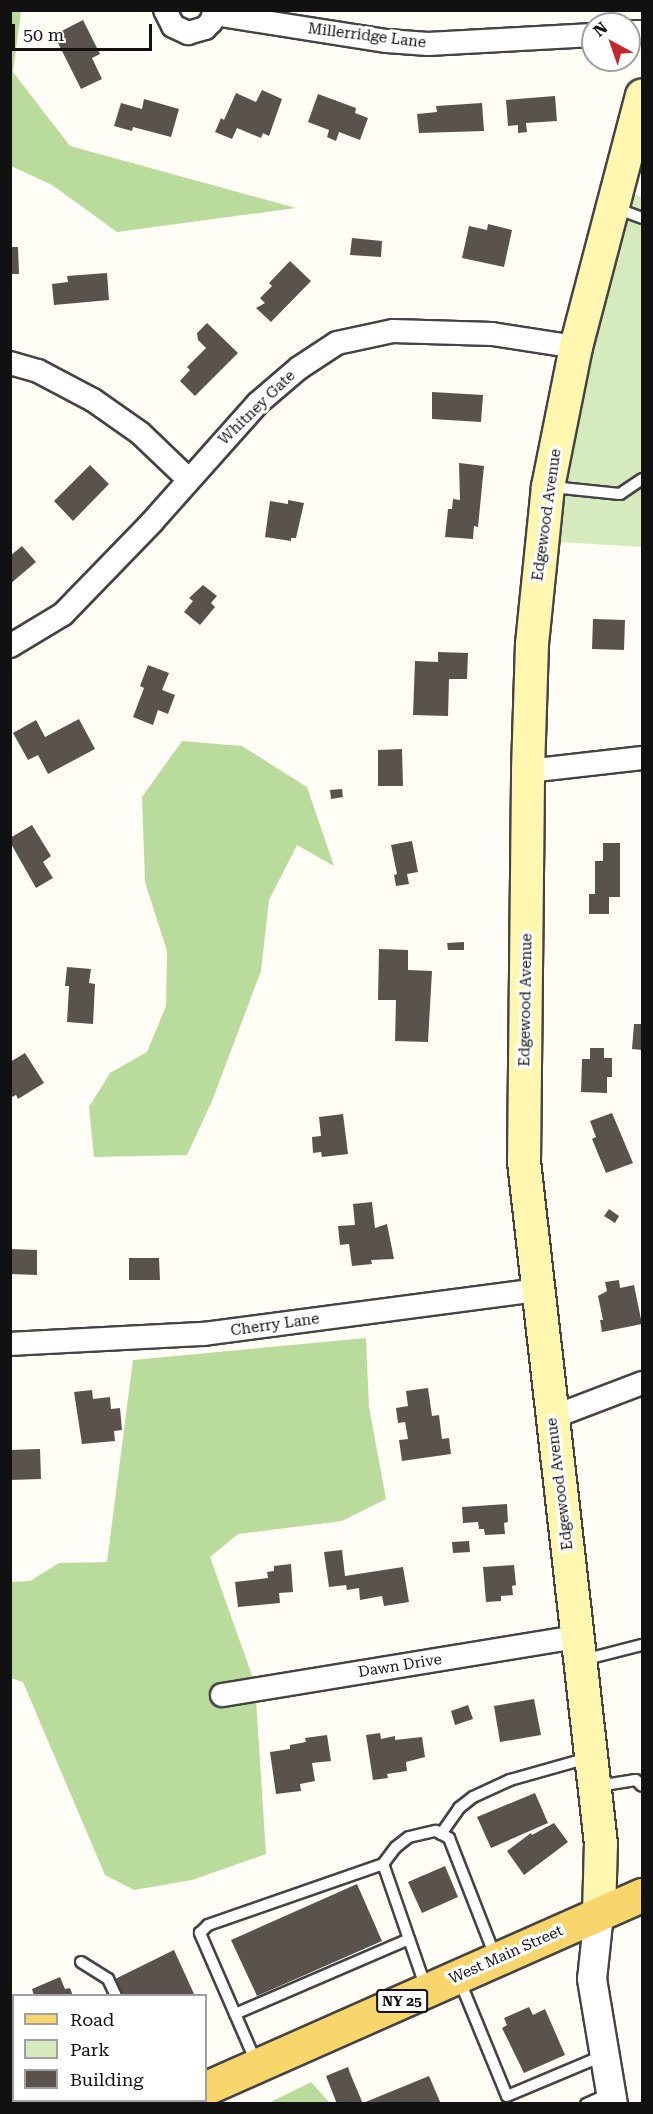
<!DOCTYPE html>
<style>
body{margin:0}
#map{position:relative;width:653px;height:2114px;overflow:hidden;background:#fffdf5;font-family:"Roboto Serif",serif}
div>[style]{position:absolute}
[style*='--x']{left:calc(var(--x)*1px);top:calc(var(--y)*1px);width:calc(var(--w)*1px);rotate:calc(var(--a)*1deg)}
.green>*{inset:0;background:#d5ebbd}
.forest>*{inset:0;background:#b9dc9c}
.building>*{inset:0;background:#5a524d}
.roads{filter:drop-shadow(2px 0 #444) drop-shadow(-2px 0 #444) drop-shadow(0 2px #444) drop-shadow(0 -2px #444)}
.service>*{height:10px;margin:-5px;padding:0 5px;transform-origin:5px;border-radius:5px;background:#fff}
.minor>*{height:22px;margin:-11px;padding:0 11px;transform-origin:11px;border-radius:11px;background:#fff}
.tertiary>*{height:28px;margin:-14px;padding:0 14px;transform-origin:14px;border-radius:14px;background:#fff}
.secondary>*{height:32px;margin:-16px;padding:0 16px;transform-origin:16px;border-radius:16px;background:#fff6b0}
.primary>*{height:33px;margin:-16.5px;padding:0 16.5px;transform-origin:16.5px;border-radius:16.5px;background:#f9d66b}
span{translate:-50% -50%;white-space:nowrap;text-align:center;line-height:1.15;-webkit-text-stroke:6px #fff;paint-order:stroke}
.shield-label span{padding:2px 4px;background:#fff;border:2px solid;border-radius:4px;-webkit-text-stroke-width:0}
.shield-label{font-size:14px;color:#111;font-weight:700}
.street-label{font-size:15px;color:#111}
.frame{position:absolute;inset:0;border:12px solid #111;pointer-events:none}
.legend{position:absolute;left:12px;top:1994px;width:195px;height:108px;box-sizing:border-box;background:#fff;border:2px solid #a0a0a0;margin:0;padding:8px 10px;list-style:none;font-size:18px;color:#111}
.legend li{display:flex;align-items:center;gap:12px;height:30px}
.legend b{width:30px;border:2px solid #a0a0a0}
.north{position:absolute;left:581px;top:12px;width:60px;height:60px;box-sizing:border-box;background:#fff;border:2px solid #a0a0a0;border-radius:50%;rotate:320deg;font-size:16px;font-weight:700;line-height:24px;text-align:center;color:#111}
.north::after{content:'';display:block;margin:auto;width:21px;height:27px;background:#c4262e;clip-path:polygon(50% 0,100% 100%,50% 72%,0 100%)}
.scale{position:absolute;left:12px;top:24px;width:140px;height:27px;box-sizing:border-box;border:3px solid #111;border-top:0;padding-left:8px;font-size:18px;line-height:21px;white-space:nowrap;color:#111;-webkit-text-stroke:4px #fff;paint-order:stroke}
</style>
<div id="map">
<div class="green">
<div style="clip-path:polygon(628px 193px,642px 197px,642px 547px,559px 542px,573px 417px)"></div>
</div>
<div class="forest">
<div style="clip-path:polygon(11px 10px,21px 11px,13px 72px,70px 146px,296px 208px,117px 232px,52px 185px,11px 166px)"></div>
<div style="clip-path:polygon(182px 741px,242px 746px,307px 787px,334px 866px,297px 845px,269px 900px,261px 971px,212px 1101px,187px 1155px,94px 1157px,89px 1107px,110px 1073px,147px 1052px,166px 1006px,167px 951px,145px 882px,142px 797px)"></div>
<div style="clip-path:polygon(366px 1338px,369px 1407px,386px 1499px,342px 1521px,238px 1534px,210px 1557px,255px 1684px,266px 1854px,192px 1880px,134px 1890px,105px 1875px,23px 1682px,11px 1678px,11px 1582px,30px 1581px,59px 1563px,107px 1562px,133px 1360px)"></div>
<div style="clip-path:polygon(311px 2082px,330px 2103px,269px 2103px)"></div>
</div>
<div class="building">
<div style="clip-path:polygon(83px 20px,100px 54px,92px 58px,102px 79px,81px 89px,54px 35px)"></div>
<div style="clip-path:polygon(262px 90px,282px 99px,269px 136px,263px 133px,261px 138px,237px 128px,232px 139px,215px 132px,221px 118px,224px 120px,236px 93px,256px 102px)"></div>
<div style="clip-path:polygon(318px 94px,356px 108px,355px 113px,368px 118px,360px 140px,339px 132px,336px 141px,327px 137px,329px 130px,308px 122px)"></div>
<div style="clip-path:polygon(555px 96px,557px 121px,526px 123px,527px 132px,518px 133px,518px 125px,508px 126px,506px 100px)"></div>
<div style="clip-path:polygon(144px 99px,179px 109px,171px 137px,133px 127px,132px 131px,114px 126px,121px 103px,142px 109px)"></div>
<div style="clip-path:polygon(482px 103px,484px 131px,419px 133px,417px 114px,437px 112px,436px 106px)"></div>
<div style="clip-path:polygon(488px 224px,512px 230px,504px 267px,462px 258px,469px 226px,487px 230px)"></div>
<div style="clip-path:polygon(352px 238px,382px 241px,381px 257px,350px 255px)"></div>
<div style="clip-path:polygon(10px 247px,18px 247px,19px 274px,10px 274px)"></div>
<div style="clip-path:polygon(290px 261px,311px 281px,271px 322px,256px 308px,265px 303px,260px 298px,272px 286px,269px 283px)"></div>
<div style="clip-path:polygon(107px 273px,109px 300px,54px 305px,52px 284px,68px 282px,67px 276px)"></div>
<div style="clip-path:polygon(207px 323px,238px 353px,195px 396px,180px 381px,190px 370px,187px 367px,206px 348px,198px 340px,197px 333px)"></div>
<div style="clip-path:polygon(432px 392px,483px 395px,481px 422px,432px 419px)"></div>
<div style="clip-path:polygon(459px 463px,484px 466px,478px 527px,474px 526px,473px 539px,445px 537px,448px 509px,452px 509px,453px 499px,460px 500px)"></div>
<div style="clip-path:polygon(90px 465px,109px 484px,73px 521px,54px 501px)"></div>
<div style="clip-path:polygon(288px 500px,304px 503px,296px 538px,291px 538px,291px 541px,265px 537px,270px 501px,288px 504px)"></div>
<div style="clip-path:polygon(22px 546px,36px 562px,10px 584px,10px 556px)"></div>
<div style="clip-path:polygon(203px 585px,217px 596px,211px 603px,215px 607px,200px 625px,184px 612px,193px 601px,189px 598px)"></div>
<div style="clip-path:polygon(593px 619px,625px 620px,624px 650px,592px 649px)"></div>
<div style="clip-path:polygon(438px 652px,468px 653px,467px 679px,449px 679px,448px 716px,413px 715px,415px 661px,438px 662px)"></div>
<div style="clip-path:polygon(148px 665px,169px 673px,162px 690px,175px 695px,168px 714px,158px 710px,153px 725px,133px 717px,144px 688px,140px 686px)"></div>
<div style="clip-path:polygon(79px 719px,95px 749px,48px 774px,38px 755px,28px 760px,13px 733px,36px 720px,45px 737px)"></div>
<div style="clip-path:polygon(402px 749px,403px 786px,378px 786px,378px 750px)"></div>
<div style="clip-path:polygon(342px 789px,343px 797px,331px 799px,330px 790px)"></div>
<div style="clip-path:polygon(32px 825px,51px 856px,43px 862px,53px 878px,36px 888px,10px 842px,10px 838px)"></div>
<div style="clip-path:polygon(412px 841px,418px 872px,407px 874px,409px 884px,396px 886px,394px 875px,397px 874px,391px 845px)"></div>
<div style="clip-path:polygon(603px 843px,620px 843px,620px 897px,609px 897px,609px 914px,589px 914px,589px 894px,595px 894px,595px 861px,603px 861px)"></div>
<div style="clip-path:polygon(464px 942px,464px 950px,448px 950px,447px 943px)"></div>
<div style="clip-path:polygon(379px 949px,408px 950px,408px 970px,432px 971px,428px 1042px,395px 1041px,396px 1000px,378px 1000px)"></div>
<div style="clip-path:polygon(67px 967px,91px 969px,89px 983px,95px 984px,93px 1024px,67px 1022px,69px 986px,65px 986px)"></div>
<div style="clip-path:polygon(634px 1024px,642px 1024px,642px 1050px,632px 1049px)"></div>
<div style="clip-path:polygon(590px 1048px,604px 1048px,604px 1058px,612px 1058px,612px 1077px,607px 1077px,607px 1093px,581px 1092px,582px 1059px,590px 1059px)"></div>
<div style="clip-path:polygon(25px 1053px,44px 1083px,18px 1099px,16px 1095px,10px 1098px,10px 1062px)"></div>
<div style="clip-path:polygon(612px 1113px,633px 1163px,606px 1173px,592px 1139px,596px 1137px,590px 1121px)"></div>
<div style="clip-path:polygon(343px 1114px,348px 1154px,322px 1157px,321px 1152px,313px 1153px,312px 1137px,321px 1136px,319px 1117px)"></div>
<div style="clip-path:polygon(372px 1202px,375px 1228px,387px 1224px,394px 1259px,371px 1260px,372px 1264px,352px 1266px,349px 1244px,340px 1245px,338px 1226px,355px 1225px,353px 1204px)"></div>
<div style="clip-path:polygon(609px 1209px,619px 1216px,615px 1223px,604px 1216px)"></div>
<div style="clip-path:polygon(10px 1249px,37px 1250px,37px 1275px,10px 1274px)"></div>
<div style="clip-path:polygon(129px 1258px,159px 1258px,160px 1280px,129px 1280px)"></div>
<div style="clip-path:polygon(619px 1280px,620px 1288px,634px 1285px,642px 1324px,602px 1332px,600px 1320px,603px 1320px,598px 1296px,607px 1291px,605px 1282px)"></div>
<div style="clip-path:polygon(428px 1388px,432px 1416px,439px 1415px,442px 1439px,449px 1438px,451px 1454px,402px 1461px,399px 1440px,408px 1439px,405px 1422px,398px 1423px,396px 1408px,408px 1406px,406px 1391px)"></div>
<div style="clip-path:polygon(92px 1390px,93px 1399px,110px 1397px,111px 1409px,120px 1408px,122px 1430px,114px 1431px,115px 1441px,82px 1444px,74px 1392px)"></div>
<div style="clip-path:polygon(40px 1449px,41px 1479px,10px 1480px,10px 1450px)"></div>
<div style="clip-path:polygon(507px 1504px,508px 1522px,504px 1523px,505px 1534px,485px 1535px,484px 1529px,479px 1529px,478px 1522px,463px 1523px,462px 1507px)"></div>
<div style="clip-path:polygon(469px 1541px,470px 1552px,453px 1553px,452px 1542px)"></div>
<div style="clip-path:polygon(342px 1550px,345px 1576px,403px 1567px,409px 1602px,384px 1606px,382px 1596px,360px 1600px,359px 1588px,347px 1590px,346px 1585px,329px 1587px,324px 1552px)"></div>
<div style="clip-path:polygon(291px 1564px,293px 1592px,279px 1593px,280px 1603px,238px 1607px,235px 1582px,268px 1578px,267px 1572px,274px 1571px,274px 1566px)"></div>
<div style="clip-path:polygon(514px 1565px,516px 1585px,512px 1586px,513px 1595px,501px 1596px,501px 1601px,486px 1602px,483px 1567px)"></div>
<div style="clip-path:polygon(534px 1699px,541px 1735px,500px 1742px,494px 1706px)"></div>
<div style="clip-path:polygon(468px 1705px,473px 1719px,455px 1725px,451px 1711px)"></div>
<div style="clip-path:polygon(380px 1733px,381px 1739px,395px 1736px,395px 1740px,422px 1737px,425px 1757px,406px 1762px,407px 1771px,387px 1774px,388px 1778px,373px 1780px,366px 1735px)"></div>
<div style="clip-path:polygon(327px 1735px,331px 1761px,312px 1763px,315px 1781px,300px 1784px,301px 1791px,276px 1794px,270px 1752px,290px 1749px,290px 1745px,306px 1742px,305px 1738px)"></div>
<div style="clip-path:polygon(535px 1793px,548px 1823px,491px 1848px,477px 1817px)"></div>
<div style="clip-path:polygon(554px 1823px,568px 1842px,524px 1875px,507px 1851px,531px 1833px,532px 1835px)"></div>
<div style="clip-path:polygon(445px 1866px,458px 1897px,422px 1913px,408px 1882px)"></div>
<div style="clip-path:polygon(357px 1884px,382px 1941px,257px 1996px,231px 1940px)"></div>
<div style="clip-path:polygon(174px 1950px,195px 1996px,120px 1996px,113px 1980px)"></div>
<div style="clip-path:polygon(60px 1977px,65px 1989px,70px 1988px,73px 1996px,34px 1996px,32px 1989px)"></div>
<div style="clip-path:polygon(529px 2007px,533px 2015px,545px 2009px,565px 2055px,524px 2073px,502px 2028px,507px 2025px,504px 2018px)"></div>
<div style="clip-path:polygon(348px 2067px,350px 2073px,363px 2104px,337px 2104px,326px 2076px)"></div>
<div style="clip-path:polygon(429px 2076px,441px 2104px,363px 2104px,363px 2103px)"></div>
</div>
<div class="roads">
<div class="service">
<div style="--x:615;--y:208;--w:29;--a:20"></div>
<div style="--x:552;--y:487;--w:68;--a:5.9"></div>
<div style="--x:620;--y:494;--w:27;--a:-34"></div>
<div style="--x:583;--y:1660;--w:61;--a:-14.3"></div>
<div style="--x:598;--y:1786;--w:38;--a:-9"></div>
<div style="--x:636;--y:1780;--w:8;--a:45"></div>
<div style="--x:441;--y:1834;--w:32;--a:-55"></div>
<div style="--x:459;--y:1808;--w:18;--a:-38"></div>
<div style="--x:473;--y:1797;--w:41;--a:-24.7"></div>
<div style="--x:510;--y:1780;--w:81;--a:-15.8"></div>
<div style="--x:81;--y:1962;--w:32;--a:32"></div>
<div style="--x:108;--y:1979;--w:19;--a:65"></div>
<div style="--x:459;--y:1979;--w:126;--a:67.7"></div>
<div style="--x:507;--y:2096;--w:103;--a:-22.8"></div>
<div style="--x:426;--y:1988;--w:131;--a:-109.1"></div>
<div style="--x:383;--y:1864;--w:21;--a:-53"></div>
<div style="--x:396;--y:1847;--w:16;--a:-38"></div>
<div style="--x:409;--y:1837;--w:28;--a:-13"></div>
<div style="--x:436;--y:1831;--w:15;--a:28"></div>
<div style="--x:449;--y:1838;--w:127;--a:68.7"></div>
<div style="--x:235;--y:2014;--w:189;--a:-23.3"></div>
<div style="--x:256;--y:2062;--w:141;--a:-113.5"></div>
<div style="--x:200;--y:1933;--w:11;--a:-45"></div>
<div style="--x:208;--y:1925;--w:185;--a:-19.2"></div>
<div style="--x:97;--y:2100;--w:4;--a:63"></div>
<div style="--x:586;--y:2104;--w:27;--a:-24"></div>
</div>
<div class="minor">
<div style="--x:165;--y:10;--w:18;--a:63"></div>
<div style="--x:173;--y:26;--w:17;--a:25"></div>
<div style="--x:188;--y:33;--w:18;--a:-16"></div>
<div style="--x:205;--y:28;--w:8;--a:-45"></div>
<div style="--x:211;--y:22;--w:13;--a:-72"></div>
<div style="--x:214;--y:14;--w:175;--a:8.9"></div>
<div style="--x:387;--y:41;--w:41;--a:4.2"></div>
<div style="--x:428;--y:44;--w:165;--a:-3.1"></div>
<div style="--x:629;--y:32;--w:13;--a:0"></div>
<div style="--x:10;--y:363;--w:29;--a:16"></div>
<div style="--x:38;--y:371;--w:62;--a:27.8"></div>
<div style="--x:93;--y:400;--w:57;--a:35.1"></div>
<div style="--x:140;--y:433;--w:66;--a:43.8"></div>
<div style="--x:10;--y:646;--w:62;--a:-31.1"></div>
<div style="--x:63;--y:614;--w:128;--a:-45.9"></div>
<div style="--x:152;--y:522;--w:159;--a:-48.3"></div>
<div style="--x:258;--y:403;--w:54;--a:-40.5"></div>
<div style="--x:299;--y:368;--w:45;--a:-33.3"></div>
<div style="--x:337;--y:343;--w:57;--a:-12.1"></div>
<div style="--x:393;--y:331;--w:99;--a:1.7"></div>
<div style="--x:492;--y:334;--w:85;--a:8.8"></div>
<div style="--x:528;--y:771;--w:115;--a:-6.5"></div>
<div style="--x:10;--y:1344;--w:194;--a:-3"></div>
<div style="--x:204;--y:1334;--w:336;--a:-7.5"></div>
<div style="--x:553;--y:1417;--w:95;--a:-20.9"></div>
<div style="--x:222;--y:1695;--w:361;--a:-9.3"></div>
</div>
<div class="tertiary">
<div style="--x:599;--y:1914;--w:65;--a:96.1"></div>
<div style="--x:592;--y:1979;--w:127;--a:80.5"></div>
</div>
<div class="secondary">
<div style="--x:599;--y:1914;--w:70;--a:-88.4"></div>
<div style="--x:601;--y:1844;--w:686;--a:-96.44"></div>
<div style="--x:524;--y:1162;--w:391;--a:-89.4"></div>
<div style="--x:528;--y:771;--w:127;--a:-88.2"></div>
<div style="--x:532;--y:644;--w:158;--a:-84.2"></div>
<div style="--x:548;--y:487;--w:143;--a:-78.7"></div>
<div style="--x:576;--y:347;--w:260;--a:-75.3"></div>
</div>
<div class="primary">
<div style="--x:206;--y:2088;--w:477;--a:-23.9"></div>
<div style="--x:170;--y:2104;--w:8;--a:-30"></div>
</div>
</div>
<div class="shield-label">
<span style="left:402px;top:2001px">NY 25</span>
</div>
<div class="street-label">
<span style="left:367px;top:36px;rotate:7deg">Millerridge Lane</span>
<span style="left:257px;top:408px;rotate:-44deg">Whitney Gate</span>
<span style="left:547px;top:515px;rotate:-82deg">Edgewood Avenue</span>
<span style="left:526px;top:1000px;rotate:-89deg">Edgewood Avenue</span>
<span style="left:275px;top:1325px;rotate:-8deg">Cherry Lane</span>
<span style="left:560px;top:1484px;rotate:-97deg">Edgewood Avenue</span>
<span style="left:400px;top:1666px;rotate:-9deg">Dawn Drive</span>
<span style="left:506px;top:1955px;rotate:-24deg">West Main Street</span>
</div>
<div class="frame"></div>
<ul class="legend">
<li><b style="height:8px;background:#f9d66b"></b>Road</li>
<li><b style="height:16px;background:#d5ebbd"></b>Park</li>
<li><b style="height:16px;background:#5a524d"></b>Building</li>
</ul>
<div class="north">N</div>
<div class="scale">50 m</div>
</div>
